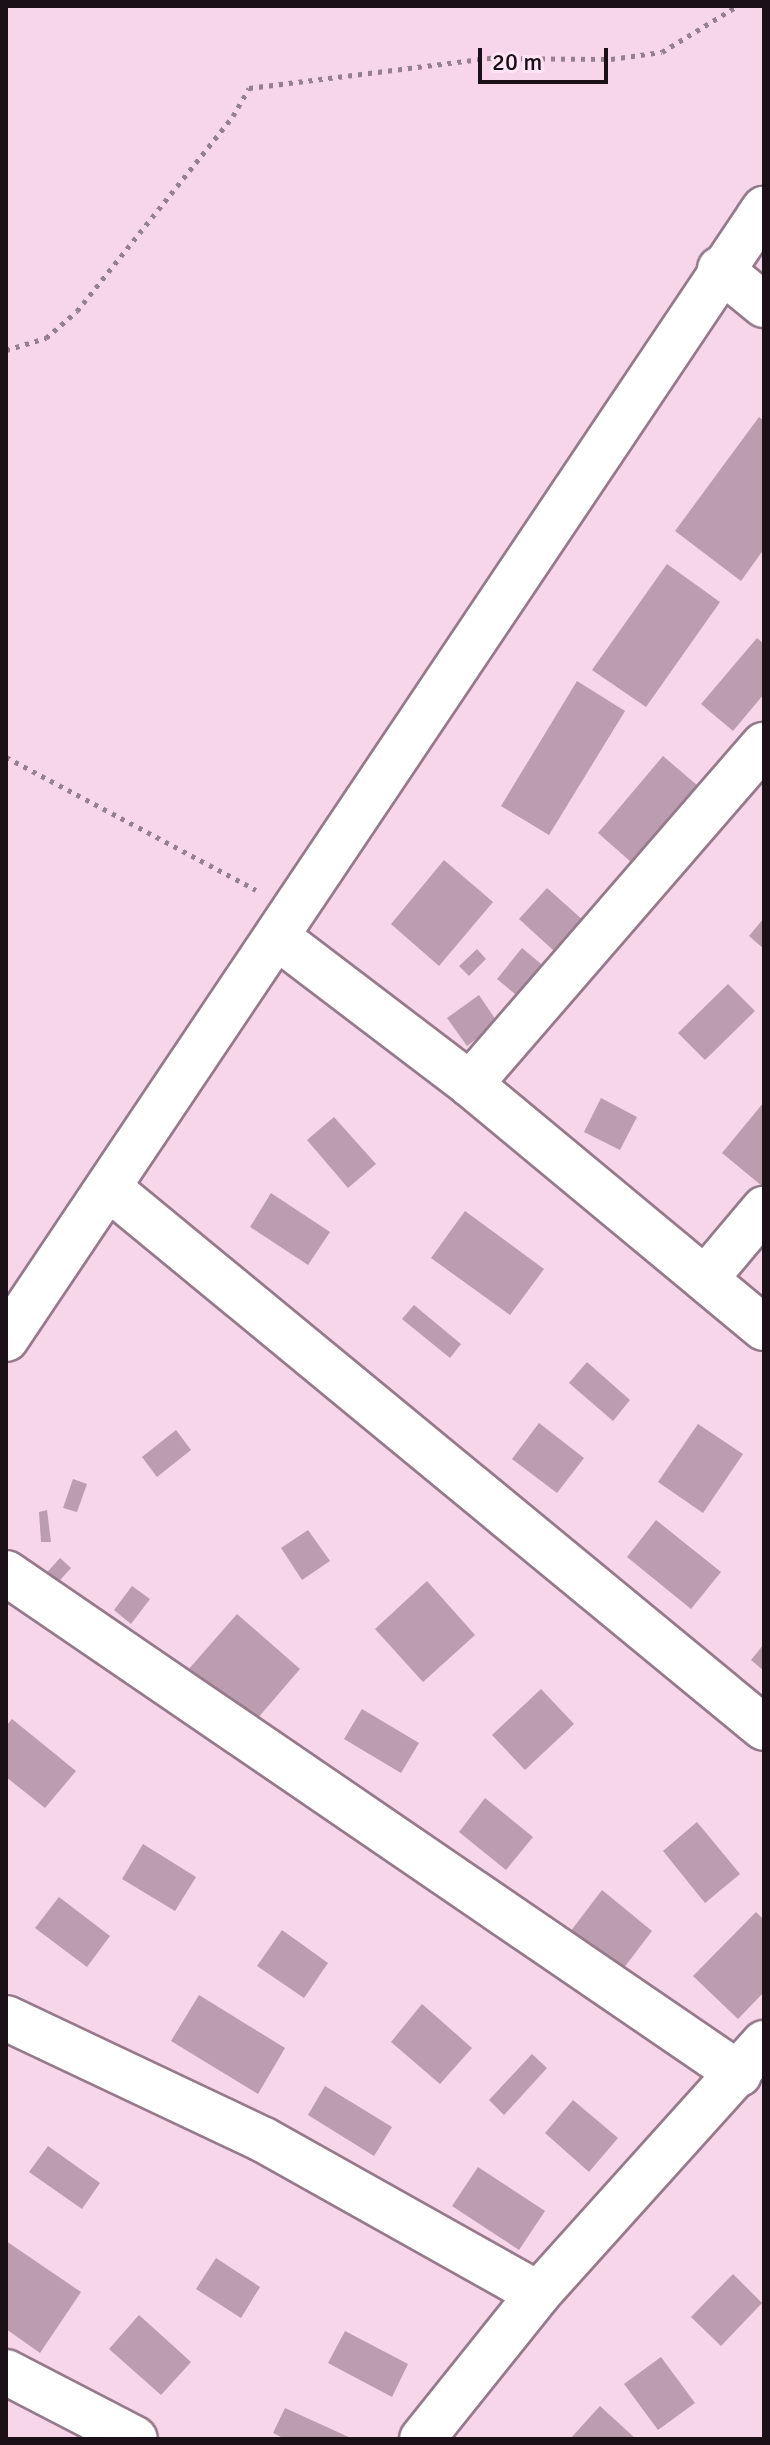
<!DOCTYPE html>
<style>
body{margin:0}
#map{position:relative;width:770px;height:2445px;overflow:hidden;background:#f6d6e8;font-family:Signika,sans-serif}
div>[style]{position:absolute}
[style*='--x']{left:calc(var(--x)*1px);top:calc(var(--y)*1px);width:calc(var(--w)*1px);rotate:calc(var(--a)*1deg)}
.building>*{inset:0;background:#bb9daf}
.path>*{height:5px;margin-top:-2.5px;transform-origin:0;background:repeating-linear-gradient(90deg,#97808e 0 4px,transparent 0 10px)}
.roads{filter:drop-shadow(2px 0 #967a8b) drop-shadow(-2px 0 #967a8b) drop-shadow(0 2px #967a8b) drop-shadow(0 -2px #967a8b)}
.minor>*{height:44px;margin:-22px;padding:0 22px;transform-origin:22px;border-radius:22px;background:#fff}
span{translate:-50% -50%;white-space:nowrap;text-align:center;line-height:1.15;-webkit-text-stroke:7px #ffe5f4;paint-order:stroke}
.frame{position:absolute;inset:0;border:8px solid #1b1017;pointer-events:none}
.scale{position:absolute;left:478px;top:48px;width:130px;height:36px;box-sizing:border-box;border:4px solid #1b1017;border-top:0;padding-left:10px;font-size:24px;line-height:28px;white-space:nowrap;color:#1b1017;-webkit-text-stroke:6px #ffe5f4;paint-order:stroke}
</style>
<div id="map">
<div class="building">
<div style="clip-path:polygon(759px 417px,764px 421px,764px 549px,741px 581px,675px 531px)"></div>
<div style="clip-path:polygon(667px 564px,720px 602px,646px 707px,592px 670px)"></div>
<div style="clip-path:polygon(757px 638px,764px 644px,764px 694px,733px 731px,701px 704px)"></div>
<div style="clip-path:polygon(577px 681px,625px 711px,549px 835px,501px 806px)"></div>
<div style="clip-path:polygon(663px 756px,705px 792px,639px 869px,598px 833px)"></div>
<div style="clip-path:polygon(444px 860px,493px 902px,439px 966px,391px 924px)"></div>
<div style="clip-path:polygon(547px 888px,593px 929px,565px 961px,519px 919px)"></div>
<div style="clip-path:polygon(764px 918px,764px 949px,749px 936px)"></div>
<div style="clip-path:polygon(522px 948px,546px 968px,521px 999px,497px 979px)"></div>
<div style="clip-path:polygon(477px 949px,486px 959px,469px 976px,459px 966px)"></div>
<div style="clip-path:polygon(728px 984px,755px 1011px,705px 1060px,678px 1033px)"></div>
<div style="clip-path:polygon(479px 995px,498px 1023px,467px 1046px,447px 1018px)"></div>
<div style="clip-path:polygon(601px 1098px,637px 1117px,620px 1150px,584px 1132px)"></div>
<div style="clip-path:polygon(764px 1102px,764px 1183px,762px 1186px,722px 1153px)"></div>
<div style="clip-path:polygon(334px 1117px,376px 1164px,348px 1188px,307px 1140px)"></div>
<div style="clip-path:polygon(271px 1193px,330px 1232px,308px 1265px,250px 1227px)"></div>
<div style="clip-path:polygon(465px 1211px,544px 1269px,510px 1315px,431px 1258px)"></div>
<div style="clip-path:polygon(414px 1305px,461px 1344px,450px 1358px,402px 1319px)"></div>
<div style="clip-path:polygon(587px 1362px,630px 1400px,613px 1421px,569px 1383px)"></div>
<div style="clip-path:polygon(539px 1423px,584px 1458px,557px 1493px,512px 1459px)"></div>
<div style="clip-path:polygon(698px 1424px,743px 1454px,703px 1513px,658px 1482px)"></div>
<div style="clip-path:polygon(176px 1430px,191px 1450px,157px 1477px,142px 1457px)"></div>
<div style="clip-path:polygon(73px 1479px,87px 1484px,77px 1512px,63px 1508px)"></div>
<div style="clip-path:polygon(47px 1510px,51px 1542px,41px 1542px,39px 1512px)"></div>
<div style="clip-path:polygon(656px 1520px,721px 1572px,691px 1609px,627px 1557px)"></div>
<div style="clip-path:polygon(308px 1530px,330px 1561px,302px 1580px,281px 1548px)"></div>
<div style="clip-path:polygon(60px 1558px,71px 1568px,53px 1588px,42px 1578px)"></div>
<div style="clip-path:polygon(427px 1581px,475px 1635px,423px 1682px,375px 1629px)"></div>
<div style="clip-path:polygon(132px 1586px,150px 1599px,131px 1624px,114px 1610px)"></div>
<div style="clip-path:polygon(237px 1614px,300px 1669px,251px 1726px,188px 1670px)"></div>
<div style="clip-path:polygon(764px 1644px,764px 1671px,751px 1660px)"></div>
<div style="clip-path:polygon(541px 1689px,574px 1724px,525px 1770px,492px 1735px)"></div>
<div style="clip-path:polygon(362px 1709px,419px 1743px,401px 1773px,344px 1739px)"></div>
<div style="clip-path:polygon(12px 1719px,76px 1771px,45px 1808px,6px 1777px,6px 1726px)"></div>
<div style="clip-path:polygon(485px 1798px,533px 1837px,506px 1870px,459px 1832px)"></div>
<div style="clip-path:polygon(697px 1822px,740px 1874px,705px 1903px,663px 1851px)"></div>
<div style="clip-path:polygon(143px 1844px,196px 1877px,175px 1911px,122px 1879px)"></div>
<div style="clip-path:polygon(602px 1890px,652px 1931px,620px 1973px,570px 1932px)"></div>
<div style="clip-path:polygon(59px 1897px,110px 1936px,87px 1967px,35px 1928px)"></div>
<div style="clip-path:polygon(756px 1912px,764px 1920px,764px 1992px,738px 2019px,693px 1976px)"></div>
<div style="clip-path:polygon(282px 1930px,328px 1963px,304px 1998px,257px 1966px)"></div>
<div style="clip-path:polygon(199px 1995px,285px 2048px,258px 2094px,171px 2041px)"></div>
<div style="clip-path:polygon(422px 2004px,472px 2048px,440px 2084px,391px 2042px)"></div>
<div style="clip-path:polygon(532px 2054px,547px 2068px,504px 2115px,489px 2100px)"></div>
<div style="clip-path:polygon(325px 2086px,392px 2127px,374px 2156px,308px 2115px)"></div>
<div style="clip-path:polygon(573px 2100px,618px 2138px,589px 2172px,545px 2133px)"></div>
<div style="clip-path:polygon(48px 2146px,100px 2183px,82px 2209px,29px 2172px)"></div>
<div style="clip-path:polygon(478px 2167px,545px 2211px,519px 2250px,452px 2206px)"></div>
<div style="clip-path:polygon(6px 2241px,81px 2292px,40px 2353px,6px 2329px)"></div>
<div style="clip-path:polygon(216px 2258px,260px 2287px,241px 2318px,196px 2289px)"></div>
<div style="clip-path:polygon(733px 2274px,762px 2303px,721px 2346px,691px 2317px)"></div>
<div style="clip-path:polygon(139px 2315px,191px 2362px,161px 2395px,109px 2349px)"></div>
<div style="clip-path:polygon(345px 2331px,408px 2364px,392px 2397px,328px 2363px)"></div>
<div style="clip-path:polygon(661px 2357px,695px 2403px,658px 2430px,624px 2384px)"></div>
<div style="clip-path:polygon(600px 2406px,636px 2439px,570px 2439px)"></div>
<div style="clip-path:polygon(285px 2408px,353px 2439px,285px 2439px,273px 2433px)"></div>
</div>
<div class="path">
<div style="--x:6;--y:350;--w:42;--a:-16.7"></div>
<div style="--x:46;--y:338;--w:41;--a:-41.1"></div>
<div style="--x:77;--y:311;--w:250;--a:-51.3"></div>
<div style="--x:233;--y:116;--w:32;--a:-60"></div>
<div style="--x:249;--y:88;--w:244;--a:-7.1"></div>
<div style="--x:491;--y:58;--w:120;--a:0.5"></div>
<div style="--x:611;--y:59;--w:51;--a:-7.8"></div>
<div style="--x:662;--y:52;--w:88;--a:-31.5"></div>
<div style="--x:6;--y:757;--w:283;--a:28"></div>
</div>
<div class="roads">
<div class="minor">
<div style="--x:720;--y:269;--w:57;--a:39.3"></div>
<div style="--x:277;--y:937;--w:243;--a:37.3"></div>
<div style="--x:470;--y:1084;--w:382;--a:39.7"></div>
<div style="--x:470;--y:1084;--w:449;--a:-49.1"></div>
<div style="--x:110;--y:1189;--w:847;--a:39.49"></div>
<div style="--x:705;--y:1279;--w:92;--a:-49.9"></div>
<div style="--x:6;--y:1339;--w:1361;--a:-56.15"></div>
<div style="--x:6;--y:1573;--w:888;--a:34.35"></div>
<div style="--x:6;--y:2018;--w:285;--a:25.3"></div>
<div style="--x:264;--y:2140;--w:314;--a:29.3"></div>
<div style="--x:6;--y:2372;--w:145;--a:27.4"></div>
<div style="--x:422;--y:2439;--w:186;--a:-51.3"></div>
<div style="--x:538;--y:2294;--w:338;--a:-48"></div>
</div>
</div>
<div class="frame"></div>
<div class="scale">20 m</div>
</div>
